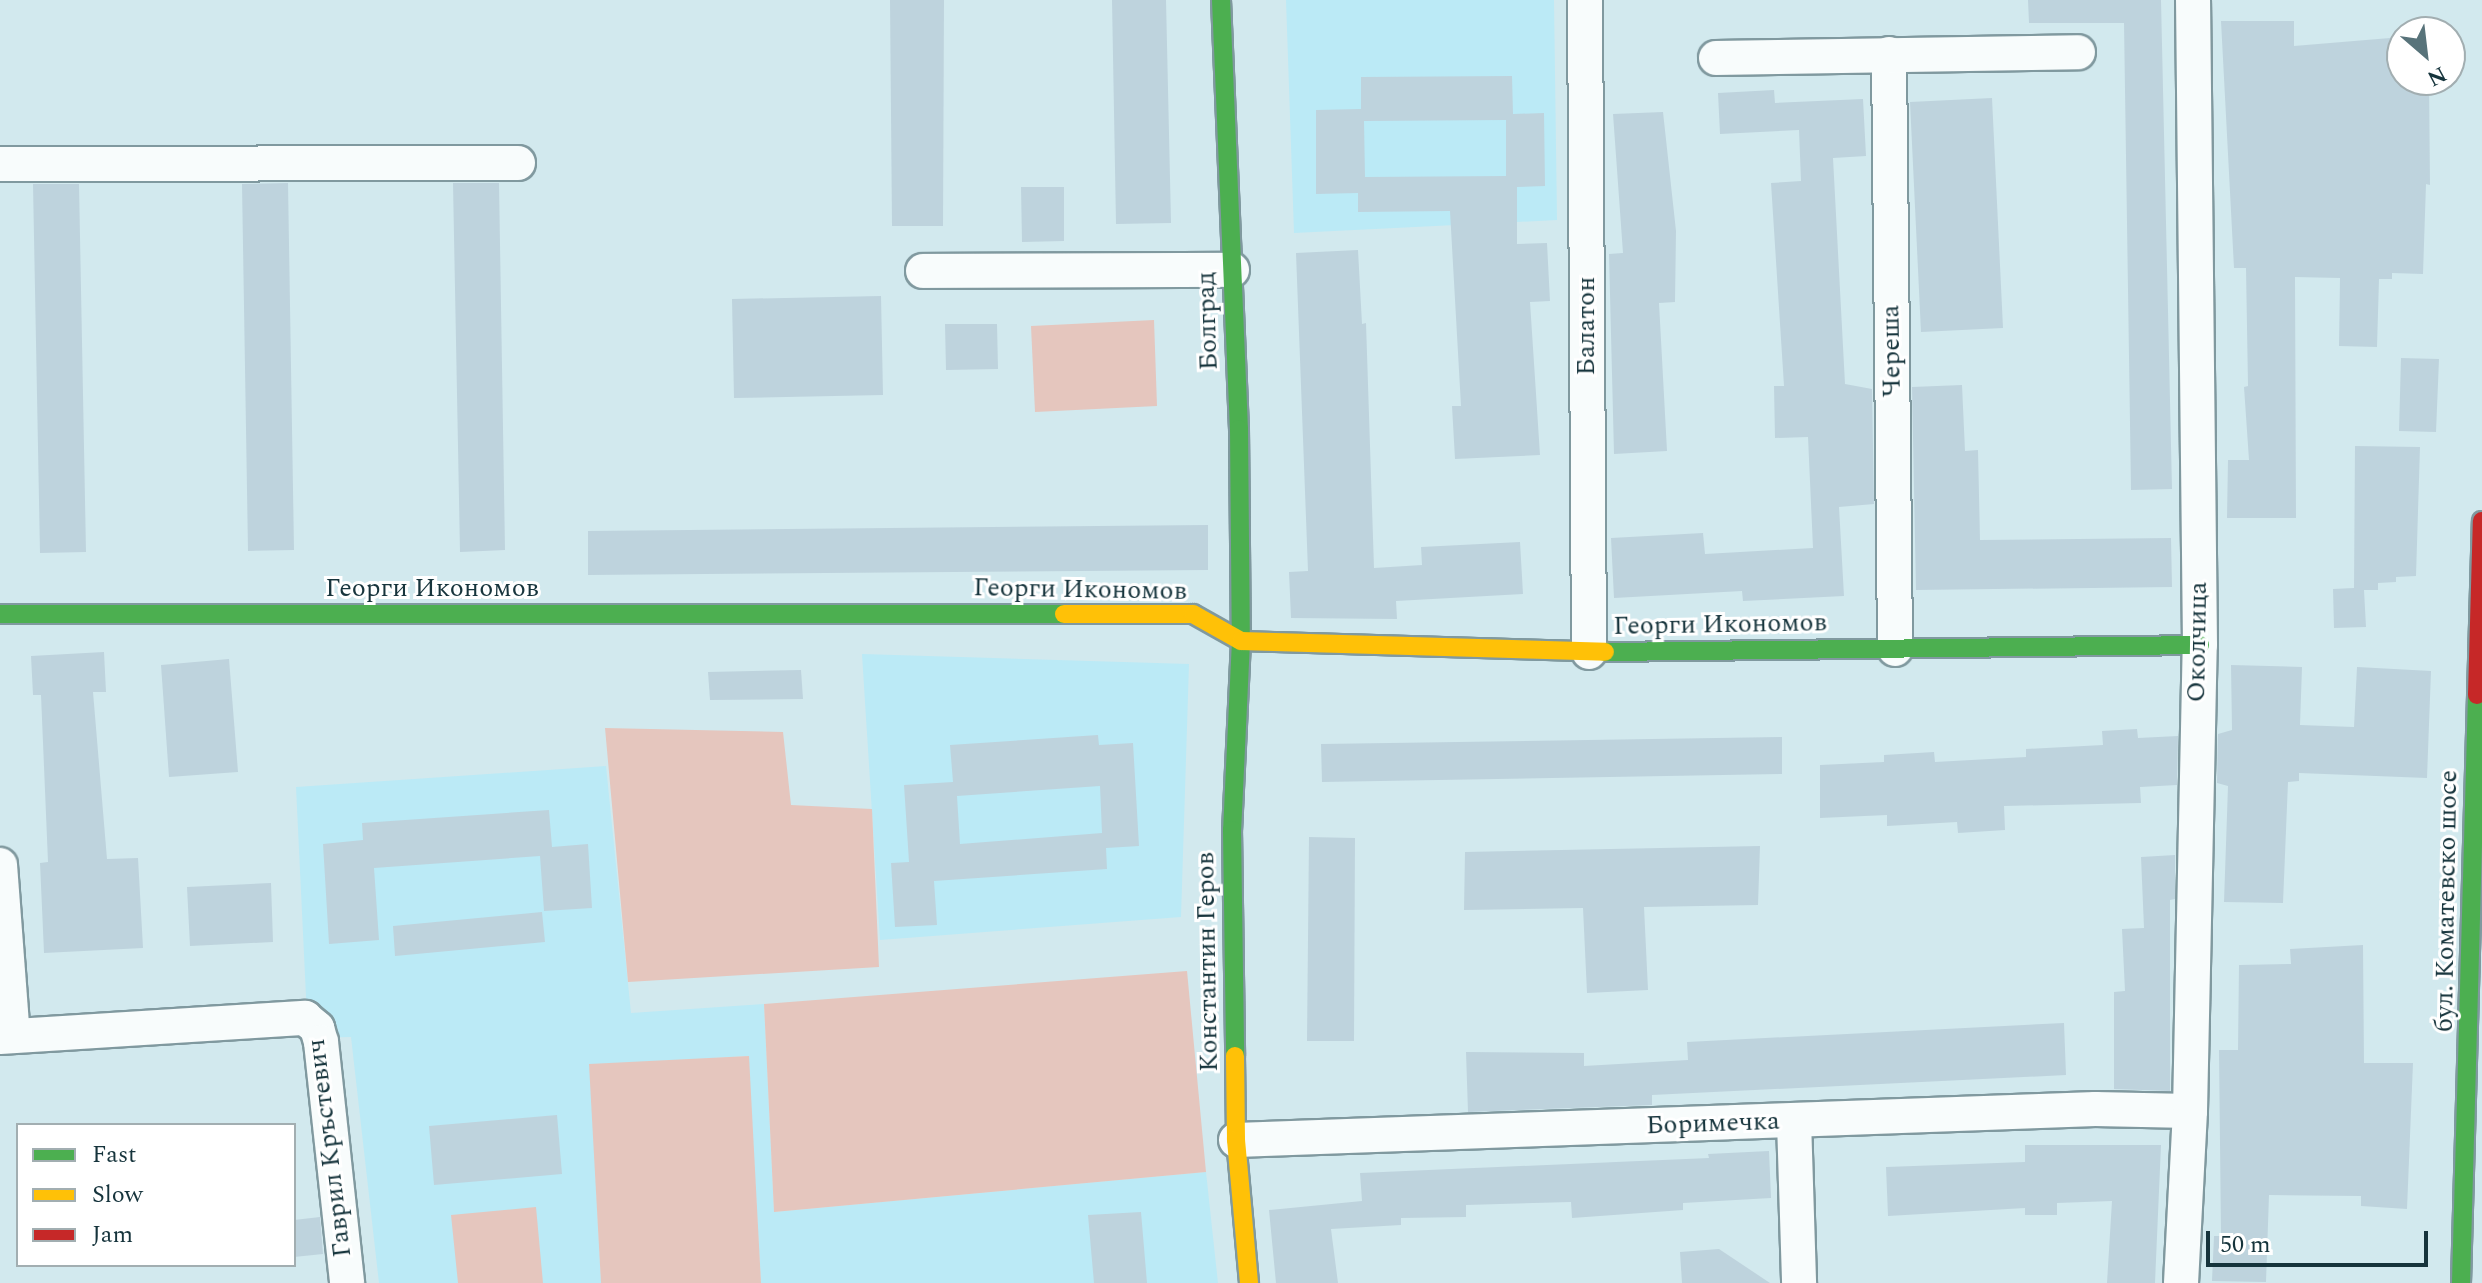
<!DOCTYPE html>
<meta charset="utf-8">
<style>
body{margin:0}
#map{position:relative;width:2482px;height:1283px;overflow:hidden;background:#d2e9ee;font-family:Spectral,serif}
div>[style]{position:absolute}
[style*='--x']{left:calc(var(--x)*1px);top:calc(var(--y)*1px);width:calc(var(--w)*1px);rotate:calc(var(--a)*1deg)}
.built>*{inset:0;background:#bbeaf6}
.green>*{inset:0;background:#e5c6be}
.building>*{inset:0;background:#bed3dd}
.roads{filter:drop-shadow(2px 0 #80999f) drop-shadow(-2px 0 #80999f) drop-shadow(0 2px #80999f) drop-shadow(0 -2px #80999f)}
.street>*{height:34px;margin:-17px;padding:0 17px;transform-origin:17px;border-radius:17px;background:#f8fcfc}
.fast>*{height:18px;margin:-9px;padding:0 9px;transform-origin:9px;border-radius:9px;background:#4caf50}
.slow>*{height:18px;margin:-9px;padding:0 9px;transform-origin:9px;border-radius:9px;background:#ffc107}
.jam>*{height:18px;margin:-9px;padding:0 9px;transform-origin:9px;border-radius:9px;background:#c62828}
span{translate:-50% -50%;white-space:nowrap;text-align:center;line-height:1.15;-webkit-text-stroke:6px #fff;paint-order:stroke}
.street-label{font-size:26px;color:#16343c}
.legend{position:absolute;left:16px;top:1123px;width:280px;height:144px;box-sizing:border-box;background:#fff;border:2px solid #a2aeb1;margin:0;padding:10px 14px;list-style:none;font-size:24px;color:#16343c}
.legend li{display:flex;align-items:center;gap:16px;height:40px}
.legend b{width:40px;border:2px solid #a2aeb1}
.north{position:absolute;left:2386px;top:16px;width:80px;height:80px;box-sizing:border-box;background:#fff;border:2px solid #a2aeb1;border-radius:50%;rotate:152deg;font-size:22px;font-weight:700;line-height:32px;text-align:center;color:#16343c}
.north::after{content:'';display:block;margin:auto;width:28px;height:36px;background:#58737a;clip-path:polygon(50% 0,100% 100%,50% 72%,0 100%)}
.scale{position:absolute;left:2206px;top:1231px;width:222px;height:36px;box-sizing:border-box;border:4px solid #16343c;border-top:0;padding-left:10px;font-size:24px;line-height:28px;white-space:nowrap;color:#16343c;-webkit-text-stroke:6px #fff;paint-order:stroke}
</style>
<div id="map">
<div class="built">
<div style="clip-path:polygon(1286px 0,1554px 0,1557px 220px,1294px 233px)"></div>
<div style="clip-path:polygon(862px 654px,1189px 664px,1181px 917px,880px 940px)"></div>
<div style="clip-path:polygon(606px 766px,631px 1013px,764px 1004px,774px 1212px,1206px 1172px,1218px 1283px,761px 1283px,748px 1056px,590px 1065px,601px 1283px,379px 1283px,351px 1037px,308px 1038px,296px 787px)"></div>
</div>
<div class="green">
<div style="clip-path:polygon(1154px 320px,1157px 406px,1035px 412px,1031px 326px)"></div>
<div style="clip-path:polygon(605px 728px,783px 732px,791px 805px,872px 809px,879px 967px,628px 982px)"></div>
<div style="clip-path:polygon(1187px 971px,1206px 1172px,774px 1212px,764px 1004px)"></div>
<div style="clip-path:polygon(749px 1056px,761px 1283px,601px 1283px,589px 1064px)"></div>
<div style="clip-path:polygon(536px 1207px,543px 1283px,458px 1283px,451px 1215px)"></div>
</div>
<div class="building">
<div style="clip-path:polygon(890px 0,944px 0,943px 226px,892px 226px)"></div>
<div style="clip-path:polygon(1112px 0,1166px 0,1171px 223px,1116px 224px)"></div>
<div style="clip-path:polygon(2028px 0,2161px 0,2172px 489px,2131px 490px,2124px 23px,2029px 23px)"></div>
<div style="clip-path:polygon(2221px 21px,2294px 21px,2294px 46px,2402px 37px,2402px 80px,2429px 80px,2430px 185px,2426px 184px,2423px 274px,2392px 273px,2392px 279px,2379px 279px,2377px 347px,2339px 346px,2340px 278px,2295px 277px,2296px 518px,2227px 518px,2228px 460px,2249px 460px,2244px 387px,2248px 386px,2246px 268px,2234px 268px)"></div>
<div style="clip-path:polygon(evenodd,1512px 76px,1513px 114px,1544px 113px,1545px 186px,1517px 187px,1517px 244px,1547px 243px,1550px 301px,1530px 302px,1540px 455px,1455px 459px,1452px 406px,1461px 406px,1450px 211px,1358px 212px,1358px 193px,1316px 194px,1316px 110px,1361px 109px,1361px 77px,1512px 76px,1506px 120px,1506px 176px,1365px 177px,1364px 121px,1506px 120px)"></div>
<div style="clip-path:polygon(1774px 90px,1775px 103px,1863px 99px,1866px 156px,1833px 158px,1845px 384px,1872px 389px,1874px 504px,1839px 507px,1844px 596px,1743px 601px,1742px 591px,1614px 598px,1611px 538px,1703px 533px,1705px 554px,1813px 548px,1808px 437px,1775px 438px,1774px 386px,1784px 386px,1771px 183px,1801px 181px,1799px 130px,1720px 134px,1718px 93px)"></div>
<div style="clip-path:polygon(1992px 98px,2003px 328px,1921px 332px,1910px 102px)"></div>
<div style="clip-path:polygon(1663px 112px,1676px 231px,1675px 302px,1659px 303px,1667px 451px,1614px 454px,1609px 254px,1623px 253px,1613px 114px)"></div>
<div style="clip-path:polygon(288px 183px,294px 550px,248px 551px,242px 184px)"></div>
<div style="clip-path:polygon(453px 183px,499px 183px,505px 550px,460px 552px)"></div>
<div style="clip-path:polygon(33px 184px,79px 184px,86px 552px,40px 553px)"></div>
<div style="clip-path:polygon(1021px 187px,1064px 187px,1064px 241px,1022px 242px)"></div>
<div style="clip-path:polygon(1358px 250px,1362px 324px,1366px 323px,1374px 568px,1422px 565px,1421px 547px,1520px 542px,1523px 594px,1396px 601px,1397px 619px,1291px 618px,1289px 572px,1308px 571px,1296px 253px)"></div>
<div style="clip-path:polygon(881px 296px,883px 395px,734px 398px,732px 299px)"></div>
<div style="clip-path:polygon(945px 324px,997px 324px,998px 369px,946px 370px)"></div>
<div style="clip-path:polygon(2401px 358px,2439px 359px,2436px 432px,2399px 431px)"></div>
<div style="clip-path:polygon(1962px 385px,1965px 451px,1978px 450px,1980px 540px,2171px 538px,2172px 587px,1916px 590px,1912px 387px)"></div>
<div style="clip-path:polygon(2355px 446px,2420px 447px,2416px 576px,2396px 577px,2396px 582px,2378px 583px,2378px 590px,2364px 590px,2366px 627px,2334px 628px,2333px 589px,2354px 588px)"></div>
<div style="clip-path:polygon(1208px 525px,1208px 570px,588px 575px,588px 531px)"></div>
<div style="clip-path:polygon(104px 652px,106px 692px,93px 692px,107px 859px,138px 858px,143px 948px,44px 953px,40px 863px,48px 862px,41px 695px,33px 695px,31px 656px)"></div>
<div style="clip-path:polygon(229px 659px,238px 772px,169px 777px,161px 665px)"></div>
<div style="clip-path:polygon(2231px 665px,2302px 667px,2300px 725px,2354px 727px,2357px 667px,2431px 671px,2427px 778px,2299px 773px,2299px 781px,2288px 782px,2283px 903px,2224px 902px,2228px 786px,2217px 783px,2218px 734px,2232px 730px)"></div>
<div style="clip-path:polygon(801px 670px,803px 699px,710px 700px,708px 672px)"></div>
<div style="clip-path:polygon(2137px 729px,2138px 738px,2178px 736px,2177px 785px,2140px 787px,2141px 803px,2004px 806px,2005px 830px,1958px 833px,1957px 822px,1887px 826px,1887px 815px,1820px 818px,1820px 765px,1884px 762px,1884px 755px,1934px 752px,1935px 762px,2026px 757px,2026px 749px,2103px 745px,2102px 731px)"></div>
<div style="clip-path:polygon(evenodd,1098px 735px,1099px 745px,1133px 743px,1139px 846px,1106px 848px,1107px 869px,934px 881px,937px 925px,895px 927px,891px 863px,909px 862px,904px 785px,953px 782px,950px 745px,1098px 735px,1100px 786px,1102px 833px,960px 844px,957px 796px,1100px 786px)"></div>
<div style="clip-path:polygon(1782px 737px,1782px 774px,1322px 782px,1321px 744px)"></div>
<div style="clip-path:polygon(549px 810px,552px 847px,588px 844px,592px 908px,544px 911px,540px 856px,374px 868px,379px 940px,329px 944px,323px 844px,363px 840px,362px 823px)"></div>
<div style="clip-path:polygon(1309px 837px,1355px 838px,1354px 1041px,1307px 1041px)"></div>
<div style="clip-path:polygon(1760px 846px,1758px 905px,1644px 907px,1648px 990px,1587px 993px,1583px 908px,1464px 910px,1465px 852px)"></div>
<div style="clip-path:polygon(2175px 855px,2175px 899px,2170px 900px,2170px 1091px,2114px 1089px,2114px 992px,2125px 991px,2122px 929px,2144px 928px,2141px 857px)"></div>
<div style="clip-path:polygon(271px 883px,273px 942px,190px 946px,187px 887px)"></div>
<div style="clip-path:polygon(542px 912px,545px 942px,395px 956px,393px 926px)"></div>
<div style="clip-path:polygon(2363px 945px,2364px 1063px,2413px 1063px,2407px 1209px,2361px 1206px,2361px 1196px,2269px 1195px,2266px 1282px,2212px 1281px,2214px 1236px,2221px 1236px,2219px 1050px,2238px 1050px,2239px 965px,2291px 964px,2290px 949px)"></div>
<div style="clip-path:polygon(2064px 1023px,2066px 1075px,1652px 1095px,1652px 1105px,1468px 1112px,1466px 1052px,1584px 1053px,1584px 1066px,1688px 1060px,1687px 1042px)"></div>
<div style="clip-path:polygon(557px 1115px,562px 1174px,434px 1185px,429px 1126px)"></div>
<div style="clip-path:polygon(2025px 1145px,2161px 1145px,2155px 1283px,2107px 1283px,2112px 1201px,2057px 1203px,2057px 1215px,2025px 1215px,2025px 1208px,1888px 1216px,1886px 1167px,2025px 1162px)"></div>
<div style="clip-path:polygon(1769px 1151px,1771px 1198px,1683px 1203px,1683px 1210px,1572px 1218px,1571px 1202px,1466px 1205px,1466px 1217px,1401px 1218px,1401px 1225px,1331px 1229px,1338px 1283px,1276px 1283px,1269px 1210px,1362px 1201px,1360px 1173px,1709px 1158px,1708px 1154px)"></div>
<div style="clip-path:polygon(1141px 1212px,1147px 1283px,1094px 1283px,1088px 1215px)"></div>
<div style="clip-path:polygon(320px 1217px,323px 1254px,294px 1257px,294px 1220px)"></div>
<div style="clip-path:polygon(1719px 1249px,1770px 1283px,1682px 1283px,1680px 1252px)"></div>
</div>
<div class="roads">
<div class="street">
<div style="--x:1585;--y:0;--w:652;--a:89.65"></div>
<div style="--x:1889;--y:54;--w:595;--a:89.42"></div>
<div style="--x:1716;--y:58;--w:362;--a:-0.9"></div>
<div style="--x:0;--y:164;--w:518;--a:-0.11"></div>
<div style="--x:923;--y:271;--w:309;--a:-0.2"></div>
<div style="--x:0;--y:865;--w:171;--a:85.7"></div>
<div style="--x:0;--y:1037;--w:306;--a:-3.6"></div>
<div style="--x:305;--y:1018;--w:16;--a:40"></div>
<div style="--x:317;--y:1028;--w:15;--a:74"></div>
<div style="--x:321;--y:1042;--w:242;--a:83.8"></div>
<div style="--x:1794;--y:1121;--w:162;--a:88.2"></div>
<div style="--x:1236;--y:1140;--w:860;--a:-2.07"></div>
<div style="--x:2095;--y:1109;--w:95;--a:1.2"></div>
<div style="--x:2181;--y:1283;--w:172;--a:-87"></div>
<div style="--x:2190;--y:1111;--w:466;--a:-88.8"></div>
<div style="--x:2200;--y:645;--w:645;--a:-90.62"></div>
</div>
<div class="fast">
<div style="--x:1221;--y:0;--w:429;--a:87.6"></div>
<div style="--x:1239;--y:429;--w:212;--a:89.5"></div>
<div style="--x:1241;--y:641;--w:189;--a:92.7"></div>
<div style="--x:1232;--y:830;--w:226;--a:89.2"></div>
<div style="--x:0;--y:614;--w:1064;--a:0"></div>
<div style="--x:1605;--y:652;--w:595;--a:-0.67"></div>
<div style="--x:2461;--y:1283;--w:588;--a:-88.44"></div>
</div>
<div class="slow">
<div style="--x:1064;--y:614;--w:129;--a:0"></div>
<div style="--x:1193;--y:614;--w:55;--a:29.4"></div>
<div style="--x:1241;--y:641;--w:364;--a:1.7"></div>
<div style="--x:1235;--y:1056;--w:84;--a:89.3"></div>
<div style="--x:1236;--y:1140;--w:144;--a:84.8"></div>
</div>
<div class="jam">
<div style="--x:2477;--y:695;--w:174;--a:-88.4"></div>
</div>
</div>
<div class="street-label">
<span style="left:1208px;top:321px;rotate:-92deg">Болград</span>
<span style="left:1587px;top:326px;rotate:-90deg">Балатон</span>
<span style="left:1892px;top:351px;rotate:-91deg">Череша</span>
<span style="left:432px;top:589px">Георги Икономов</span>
<span style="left:1080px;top:590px;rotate:1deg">Георги Икономов</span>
<span style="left:1720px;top:625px;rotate:-1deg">Георги Икономов</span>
<span style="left:2198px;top:642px;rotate:-89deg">Околчица</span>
<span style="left:2447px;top:901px;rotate:-89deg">бул. Коматевско шосе</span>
<span style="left:1208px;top:962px;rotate:-91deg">Константин Геров</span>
<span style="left:1713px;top:1124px;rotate:-2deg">Боримечка</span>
<span style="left:330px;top:1148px;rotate:-97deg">Гаврил Кръстевич</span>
</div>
<ul class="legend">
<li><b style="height:10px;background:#4caf50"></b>Fast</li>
<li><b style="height:10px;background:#ffc107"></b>Slow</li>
<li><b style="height:10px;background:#c62828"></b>Jam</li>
</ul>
<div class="north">N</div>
<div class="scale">50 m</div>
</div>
